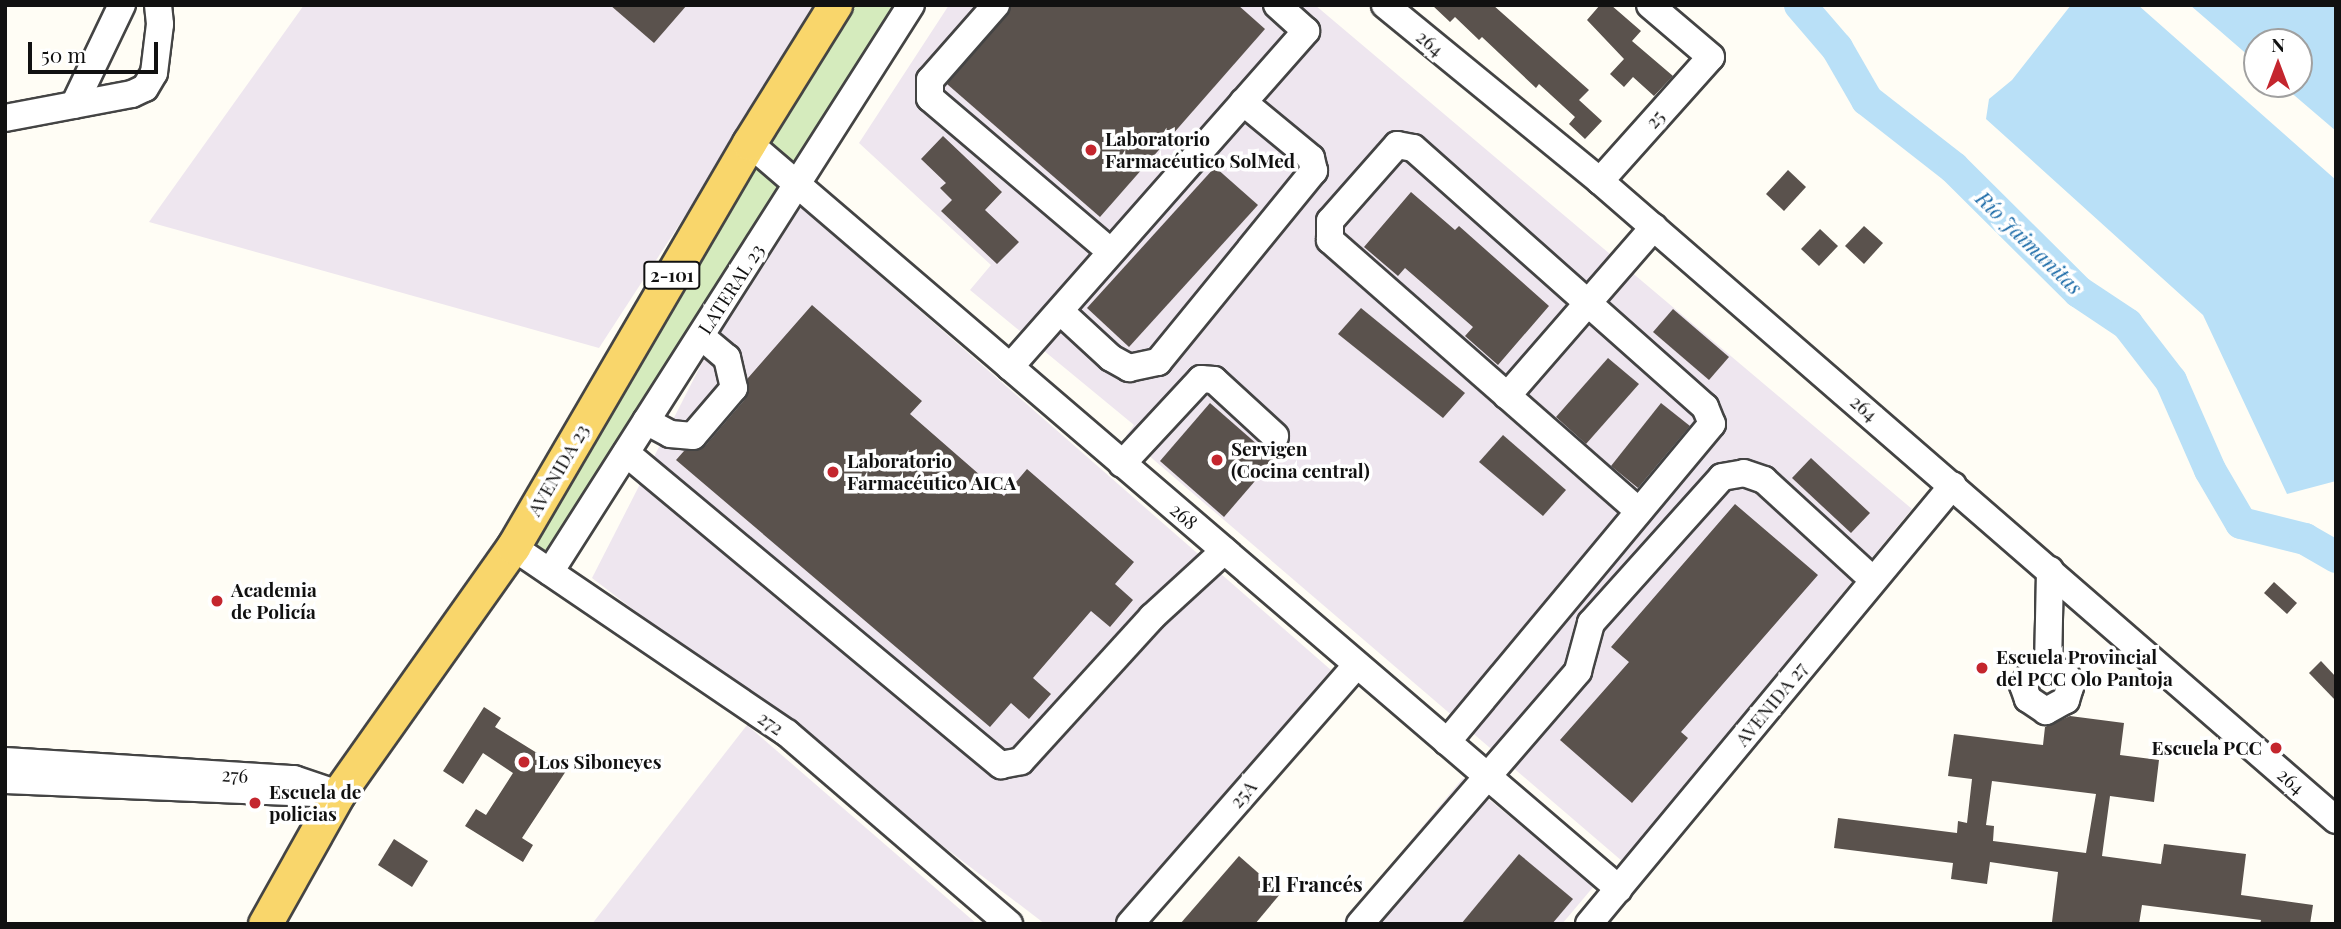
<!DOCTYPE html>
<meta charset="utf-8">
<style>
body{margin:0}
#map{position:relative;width:2341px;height:929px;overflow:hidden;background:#fffdf5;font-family:"Playfair Display",serif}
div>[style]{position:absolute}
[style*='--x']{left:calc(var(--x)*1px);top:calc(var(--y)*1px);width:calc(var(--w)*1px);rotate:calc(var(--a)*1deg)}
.industrial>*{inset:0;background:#eee6ef}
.green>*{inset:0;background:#d5ebbd}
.water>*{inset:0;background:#b9e0f7}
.river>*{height:32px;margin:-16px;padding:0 16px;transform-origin:16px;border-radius:16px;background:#b9e0f7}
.building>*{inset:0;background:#5a524d}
.roads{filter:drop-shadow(2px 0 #444) drop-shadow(-2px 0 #444) drop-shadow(0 2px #444) drop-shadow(0 -2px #444)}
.minor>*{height:26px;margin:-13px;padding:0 13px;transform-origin:13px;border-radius:13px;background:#fff}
.major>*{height:33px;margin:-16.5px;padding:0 16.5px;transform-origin:16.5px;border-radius:16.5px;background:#f9d66b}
.dots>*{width:19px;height:19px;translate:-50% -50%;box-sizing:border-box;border:4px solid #fff;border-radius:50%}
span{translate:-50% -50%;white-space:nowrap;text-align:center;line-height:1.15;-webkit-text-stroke:7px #fff;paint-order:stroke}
.shield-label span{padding:2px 5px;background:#fff;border:2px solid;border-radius:5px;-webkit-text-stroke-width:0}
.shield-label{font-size:18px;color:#111;font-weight:700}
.street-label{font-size:19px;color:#111}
.poi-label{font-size:19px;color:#111;font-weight:700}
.left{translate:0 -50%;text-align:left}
.right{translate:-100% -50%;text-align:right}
.water-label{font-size:21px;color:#1768a6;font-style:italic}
.neighbourhood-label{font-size:21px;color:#111;font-weight:700}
.frame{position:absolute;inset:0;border:7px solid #111;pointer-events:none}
.north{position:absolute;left:2243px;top:28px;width:70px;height:70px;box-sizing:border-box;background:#fff;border:2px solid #a0a0a0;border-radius:50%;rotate:0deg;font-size:19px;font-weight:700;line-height:28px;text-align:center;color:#111}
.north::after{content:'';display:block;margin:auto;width:24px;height:32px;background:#c4262e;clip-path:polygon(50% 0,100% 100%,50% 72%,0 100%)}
.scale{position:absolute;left:28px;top:42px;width:130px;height:32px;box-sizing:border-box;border:4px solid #111;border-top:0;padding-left:9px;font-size:21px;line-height:24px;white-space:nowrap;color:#111;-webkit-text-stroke:5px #fff;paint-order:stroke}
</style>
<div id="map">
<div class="industrial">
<div style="clip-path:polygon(304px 5px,822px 5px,599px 348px,149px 222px)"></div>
<div style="clip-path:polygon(949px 5px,1315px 5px,1912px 509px,1622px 861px,1126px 436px,1134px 425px,970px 290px,991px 265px,859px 143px)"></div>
<div style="clip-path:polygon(801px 207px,1331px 670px,1117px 924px,1045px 924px,592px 578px,728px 312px)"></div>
<div style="clip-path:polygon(747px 725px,977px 924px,592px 924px)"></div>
<div style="clip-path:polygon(1463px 778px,1594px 886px,1562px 924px,1341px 924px)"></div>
</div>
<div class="green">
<div style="clip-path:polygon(841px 5px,913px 5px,563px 576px,513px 547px)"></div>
</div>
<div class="water">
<div style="clip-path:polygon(2071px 5px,2138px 5px,2336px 180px,2336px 481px,2287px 494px,2203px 315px,1986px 119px,1989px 99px,2012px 80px)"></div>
<div style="clip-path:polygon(2190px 5px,2336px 5px,2336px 131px,2281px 84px,2299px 84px,2299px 42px,2257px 42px,2257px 63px)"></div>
</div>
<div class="river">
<div style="--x:1800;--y:5;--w:57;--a:49.3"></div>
<div style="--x:1837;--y:48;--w:60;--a:60"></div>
<div style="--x:1867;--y:100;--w:110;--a:38"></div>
<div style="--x:1954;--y:168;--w:176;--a:44.8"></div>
<div style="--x:2079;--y:292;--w:58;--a:33.7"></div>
<div style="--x:2127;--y:324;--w:72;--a:52.3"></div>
<div style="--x:2171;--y:381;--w:97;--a:66.3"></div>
<div style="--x:2210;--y:470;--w:61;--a:59.7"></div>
<div style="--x:2241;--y:523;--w:66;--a:14"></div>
<div style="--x:2305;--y:539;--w:36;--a:30"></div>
</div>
<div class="building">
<div style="clip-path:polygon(610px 5px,687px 5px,654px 43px)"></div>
<div style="clip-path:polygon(1012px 5px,1238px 5px,1265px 29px,1100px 217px,947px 84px)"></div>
<div style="clip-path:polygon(1432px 5px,1493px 5px,1589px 90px,1579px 100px,1602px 121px,1585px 139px,1569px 124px,1575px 117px,1539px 84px,1536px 88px,1482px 37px,1479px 40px,1455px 17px,1450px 22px)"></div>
<div style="clip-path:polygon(1600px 5px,1611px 5px,1641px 31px,1632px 41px,1673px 76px,1654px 96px,1633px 77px,1624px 87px,1610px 74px,1624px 59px,1587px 20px)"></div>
<div style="clip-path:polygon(943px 136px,1002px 192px,985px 210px,1019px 242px,997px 264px,941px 211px,952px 200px,940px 188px,946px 183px,921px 159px)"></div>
<div style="clip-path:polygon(1215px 167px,1258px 205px,1129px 347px,1087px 308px)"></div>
<div style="clip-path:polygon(1788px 170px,1806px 187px,1784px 211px,1766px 194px)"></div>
<div style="clip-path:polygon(1411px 192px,1455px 230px,1459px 226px,1549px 306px,1498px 365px,1465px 336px,1473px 327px,1405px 268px,1398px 276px,1364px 247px)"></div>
<div style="clip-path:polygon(1864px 226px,1883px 243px,1864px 264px,1845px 246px)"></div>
<div style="clip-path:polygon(1820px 229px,1838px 246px,1819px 266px,1801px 249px)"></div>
<div style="clip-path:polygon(812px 305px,922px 401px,910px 414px,1004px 496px,1027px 469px,1134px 562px,1115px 584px,1133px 600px,1110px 627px,1091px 611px,1033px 678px,1051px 694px,1029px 719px,1011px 703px,990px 727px,676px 460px,684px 451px,705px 446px,746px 398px,748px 378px)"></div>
<div style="clip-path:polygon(1361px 308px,1465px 393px,1443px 418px,1338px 334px)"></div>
<div style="clip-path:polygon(1673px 309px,1729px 357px,1709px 380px,1653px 332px)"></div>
<div style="clip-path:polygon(1608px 358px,1639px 384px,1586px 444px,1556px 417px)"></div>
<div style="clip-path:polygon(1210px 403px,1274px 459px,1224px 517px,1160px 461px)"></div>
<div style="clip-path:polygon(1661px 403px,1690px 426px,1638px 488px,1611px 466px)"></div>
<div style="clip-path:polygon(1503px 435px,1566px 490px,1543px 516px,1479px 462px)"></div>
<div style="clip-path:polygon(1811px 458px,1870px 513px,1851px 533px,1792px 478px)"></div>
<div style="clip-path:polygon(1735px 504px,1818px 575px,1681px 732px,1688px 738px,1632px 803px,1560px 740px,1629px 662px,1611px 647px)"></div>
<div style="clip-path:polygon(2274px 582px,2297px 603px,2287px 614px,2264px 593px)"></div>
<div style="clip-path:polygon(2321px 661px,2336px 677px,2336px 701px,2309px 673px)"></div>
<div style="clip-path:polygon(484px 707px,501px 718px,495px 727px,566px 771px,522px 838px,533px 845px,523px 862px,465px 826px,476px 809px,486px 815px,513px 773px,483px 753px,463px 784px,443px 771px)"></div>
<div style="clip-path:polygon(evenodd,2070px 716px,2124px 723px,2120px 755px,2159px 760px,2154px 802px,2110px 796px,2102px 856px,2161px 864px,2164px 844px,2246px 854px,2241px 895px,2313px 905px,2310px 924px,2260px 924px,2261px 920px,2142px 905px,2139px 924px,2052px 922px,2058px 872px,1990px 862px,1987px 884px,1951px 879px,1953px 863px,1834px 848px,1838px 818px,1957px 833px,1958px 821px,1967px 823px,1972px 779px,1948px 776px,1954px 734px,2043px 745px,2045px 727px,2070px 716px,1992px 781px,2096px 794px,2086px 853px,1993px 841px,1994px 826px,1986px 825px,1992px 781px)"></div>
<div style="clip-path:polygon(394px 839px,428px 861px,412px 887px,378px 865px)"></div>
<div style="clip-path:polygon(1519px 854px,1573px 899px,1552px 924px,1461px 924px)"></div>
<div style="clip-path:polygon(1239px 856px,1281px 893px,1255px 924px,1180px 924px)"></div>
</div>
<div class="roads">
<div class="minor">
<div style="--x:996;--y:5;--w:100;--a:131.3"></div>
<div style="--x:930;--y:80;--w:18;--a:90"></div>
<div style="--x:930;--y:98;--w:236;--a:40.4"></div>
<div style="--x:1385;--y:5;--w:278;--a:39.3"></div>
<div style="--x:1600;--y:181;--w:975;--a:40.96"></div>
<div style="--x:74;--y:105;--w:111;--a:-64.4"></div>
<div style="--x:5;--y:118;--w:129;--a:-10.7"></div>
<div style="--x:132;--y:94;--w:14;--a:-25"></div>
<div style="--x:145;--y:88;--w:17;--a:-59"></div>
<div style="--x:154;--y:73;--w:49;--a:-83"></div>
<div style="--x:160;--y:24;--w:19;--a:-96"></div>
<div style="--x:749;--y:143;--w:1146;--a:40.61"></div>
<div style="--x:1600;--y:181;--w:166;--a:-48.2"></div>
<div style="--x:1711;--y:57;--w:80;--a:-139.6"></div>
<div style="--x:1060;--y:311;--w:69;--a:42.7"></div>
<div style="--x:1111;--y:358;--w:21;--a:29"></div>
<div style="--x:1129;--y:368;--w:30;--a:-12"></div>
<div style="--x:1158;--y:362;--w:247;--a:-50.8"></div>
<div style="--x:1314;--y:171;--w:13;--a:-103"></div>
<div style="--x:1311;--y:158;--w:88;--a:-140.5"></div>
<div style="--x:1010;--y:367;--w:448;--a:-48.6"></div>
<div style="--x:1306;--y:31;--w:39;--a:-138"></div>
<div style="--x:1507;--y:396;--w:224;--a:-49"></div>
<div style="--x:646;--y:421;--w:27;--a:28"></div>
<div style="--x:670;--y:434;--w:23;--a:5"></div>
<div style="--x:693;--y:436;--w:63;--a:-49.5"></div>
<div style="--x:734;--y:388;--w:31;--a:-103"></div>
<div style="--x:727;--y:358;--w:34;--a:-140"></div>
<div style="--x:626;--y:453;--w:488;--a:39.8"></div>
<div style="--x:1001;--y:765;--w:20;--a:-11"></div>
<div style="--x:1021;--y:761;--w:195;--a:-47.7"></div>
<div style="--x:1152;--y:617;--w:98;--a:-42.5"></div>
<div style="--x:1122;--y:464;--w:116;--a:-47.1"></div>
<div style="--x:1201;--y:379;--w:13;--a:4"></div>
<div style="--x:1214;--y:380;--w:83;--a:42.6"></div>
<div style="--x:513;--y:547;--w:331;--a:34.2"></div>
<div style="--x:787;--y:733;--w:293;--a:40.7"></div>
<div style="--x:550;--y:572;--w:672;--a:-57.52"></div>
<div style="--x:2048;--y:667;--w:20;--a:24"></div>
<div style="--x:2066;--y:675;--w:13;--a:72"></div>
<div style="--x:2070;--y:687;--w:14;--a:107"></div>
<div style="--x:2066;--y:700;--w:23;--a:151"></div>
<div style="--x:2046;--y:711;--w:22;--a:-146"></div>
<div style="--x:2028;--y:699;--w:15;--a:-110"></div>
<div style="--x:2023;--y:685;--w:16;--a:-55"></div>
<div style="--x:2032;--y:672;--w:17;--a:-17"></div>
<div style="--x:2048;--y:667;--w:97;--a:-88.8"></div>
<div style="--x:1447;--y:742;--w:414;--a:-50.2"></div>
<div style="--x:1712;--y:424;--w:18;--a:-112"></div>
<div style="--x:1705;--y:407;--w:390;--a:-138.4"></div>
<div style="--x:1413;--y:148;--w:16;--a:-169"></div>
<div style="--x:1397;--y:145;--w:101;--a:131.4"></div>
<div style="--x:1330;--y:221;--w:19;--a:90"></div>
<div style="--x:1330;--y:240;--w:411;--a:41.3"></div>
<div style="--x:5;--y:761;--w:290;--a:3.6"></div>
<div style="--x:294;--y:779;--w:46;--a:18.8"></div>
<div style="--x:338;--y:794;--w:333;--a:-177.6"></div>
<div style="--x:1130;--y:924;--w:344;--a:-48.8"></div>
<div style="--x:1360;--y:924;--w:334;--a:-49.2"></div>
<div style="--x:1578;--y:671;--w:50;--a:-74.8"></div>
<div style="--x:1591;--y:623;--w:196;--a:-48.1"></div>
<div style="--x:1722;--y:477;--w:22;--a:-10"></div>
<div style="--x:1744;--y:473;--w:21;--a:19"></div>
<div style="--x:1764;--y:480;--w:148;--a:42.5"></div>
<div style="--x:1589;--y:924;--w:570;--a:-50.34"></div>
</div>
<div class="major">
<div style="--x:265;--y:924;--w:149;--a:-60.7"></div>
<div style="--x:338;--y:794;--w:303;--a:-54.7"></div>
<div style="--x:513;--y:547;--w:468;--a:-59.7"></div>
<div style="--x:749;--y:143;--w:163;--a:-58.1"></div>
</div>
</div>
<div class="dots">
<div style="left:1091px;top:150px;background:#c4262e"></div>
<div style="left:1217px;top:460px;background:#c4262e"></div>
<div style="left:833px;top:472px;background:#c4262e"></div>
<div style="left:217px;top:601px;background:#c4262e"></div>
<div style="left:1982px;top:668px;background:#c4262e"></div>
<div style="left:2276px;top:748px;background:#c4262e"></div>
<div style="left:524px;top:762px;background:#c4262e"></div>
<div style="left:255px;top:803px;background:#c4262e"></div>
</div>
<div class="shield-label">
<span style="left:672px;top:275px">2-101</span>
</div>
<div class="street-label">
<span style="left:1430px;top:43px;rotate:40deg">264</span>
<span style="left:1655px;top:119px;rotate:-48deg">25</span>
<span style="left:731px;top:289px;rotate:-57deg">LATERAL 23</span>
<span style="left:1864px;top:408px;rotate:41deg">264</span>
<span style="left:558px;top:470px;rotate:-60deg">AVENIDA 23</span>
<span style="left:1184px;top:516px;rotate:41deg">268</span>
<span style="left:1771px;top:704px;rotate:-51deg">AVENIDA 27</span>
<span style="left:771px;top:723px;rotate:35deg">272</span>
<span style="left:235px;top:775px;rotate:4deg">276</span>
<span style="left:2291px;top:781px;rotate:41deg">264</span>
<span style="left:1243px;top:794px;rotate:-49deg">25A</span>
</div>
<div class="poi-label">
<span class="left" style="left:1105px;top:150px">Laboratorio<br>Farmacéutico SolMed</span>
<span class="left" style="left:1231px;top:460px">Servigen<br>(Cocina central)</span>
<span class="left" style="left:847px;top:472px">Laboratorio<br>Farmacéutico AICA</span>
<span class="left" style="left:231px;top:601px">Academia<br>de Policía</span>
<span class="left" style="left:1996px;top:668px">Escuela Provincial<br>del PCC Olo Pantoja</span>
<span class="right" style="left:2262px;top:748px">Escuela PCC</span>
<span class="left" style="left:538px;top:762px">Los Siboneyes</span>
<span class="left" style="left:269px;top:803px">Escuela de<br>policias</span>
</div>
<div class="water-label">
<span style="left:2030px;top:242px;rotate:44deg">Río Jaimanitas</span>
</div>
<div class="neighbourhood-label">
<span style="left:1312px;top:883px">El Francés</span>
</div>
<div class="frame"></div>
<div class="north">N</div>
<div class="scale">50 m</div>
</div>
